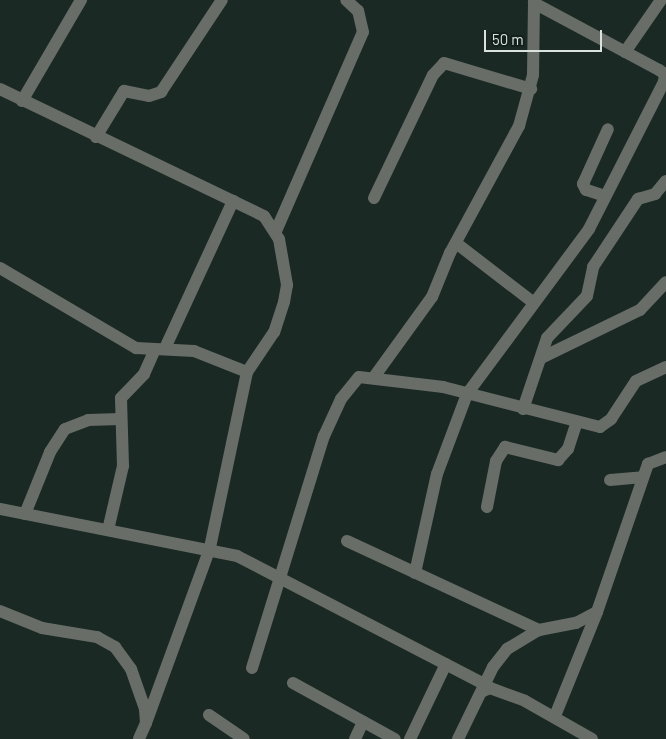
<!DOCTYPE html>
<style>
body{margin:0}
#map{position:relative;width:666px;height:739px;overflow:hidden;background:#1b2925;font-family:Barlow,sans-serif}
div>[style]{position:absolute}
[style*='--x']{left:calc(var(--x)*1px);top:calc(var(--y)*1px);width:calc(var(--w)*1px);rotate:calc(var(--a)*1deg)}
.minor>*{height:12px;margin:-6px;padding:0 6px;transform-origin:6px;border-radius:6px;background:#686d68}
span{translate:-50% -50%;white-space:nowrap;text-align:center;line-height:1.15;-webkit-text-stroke:5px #121f1b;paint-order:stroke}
.scale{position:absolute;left:484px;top:30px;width:118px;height:22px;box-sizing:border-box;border:2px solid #d9e2de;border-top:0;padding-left:6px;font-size:15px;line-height:18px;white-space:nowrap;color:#d9e2de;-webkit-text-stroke:4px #121f1b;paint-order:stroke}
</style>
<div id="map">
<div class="minor">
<div style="--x:625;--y:52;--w:63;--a:-55.3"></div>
<div style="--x:0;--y:89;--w:293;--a:25.7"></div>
<div style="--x:264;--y:216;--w:27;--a:57"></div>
<div style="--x:279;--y:239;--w:47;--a:80.1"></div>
<div style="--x:287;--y:285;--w:17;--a:100"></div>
<div style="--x:284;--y:302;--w:32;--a:108"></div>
<div style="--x:274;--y:332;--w:48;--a:124"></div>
<div style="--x:247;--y:372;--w:180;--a:101.9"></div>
<div style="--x:210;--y:548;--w:186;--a:110.1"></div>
<div style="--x:22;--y:101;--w:117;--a:-59.7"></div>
<div style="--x:96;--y:137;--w:54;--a:-58.7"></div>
<div style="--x:124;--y:91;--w:25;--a:11"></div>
<div style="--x:149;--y:96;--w:13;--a:-18"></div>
<div style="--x:161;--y:92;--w:110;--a:-56.5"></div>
<div style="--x:605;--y:196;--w:20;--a:-162"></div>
<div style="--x:586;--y:190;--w:7;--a:-117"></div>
<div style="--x:583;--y:184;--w:60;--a:-65.6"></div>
<div style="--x:374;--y:198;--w:136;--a:-64.4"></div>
<div style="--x:433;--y:75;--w:16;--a:-47"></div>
<div style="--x:444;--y:63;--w:91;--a:16.6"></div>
<div style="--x:276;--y:231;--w:217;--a:-66.4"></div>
<div style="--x:363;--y:32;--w:22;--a:-103"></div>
<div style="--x:358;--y:11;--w:16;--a:-137"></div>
<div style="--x:456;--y:243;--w:98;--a:37.6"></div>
<div style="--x:0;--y:268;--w:158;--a:30.5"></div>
<div style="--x:136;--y:348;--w:58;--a:3"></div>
<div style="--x:194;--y:351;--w:57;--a:21.6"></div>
<div style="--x:166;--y:346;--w:160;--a:-65.2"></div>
<div style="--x:541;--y:358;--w:110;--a:-25.9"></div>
<div style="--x:640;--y:310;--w:38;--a:-47"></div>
<div style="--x:374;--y:377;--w:99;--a:-54.1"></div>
<div style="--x:432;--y:297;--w:48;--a:-67.8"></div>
<div style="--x:450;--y:253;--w:145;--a:-61.5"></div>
<div style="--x:519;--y:126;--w:53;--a:-74.6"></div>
<div style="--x:533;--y:75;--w:75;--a:-89.2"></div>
<div style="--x:523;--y:409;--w:75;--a:-71.3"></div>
<div style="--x:547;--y:338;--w:58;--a:-46.4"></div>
<div style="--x:587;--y:296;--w:30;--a:-78"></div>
<div style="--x:593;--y:267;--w:82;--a:-56.5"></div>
<div style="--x:638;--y:199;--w:18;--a:-16"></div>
<div style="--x:655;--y:194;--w:17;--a:-50"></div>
<div style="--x:610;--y:480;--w:33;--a:-5"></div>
<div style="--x:487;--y:507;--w:47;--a:-78.9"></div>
<div style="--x:496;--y:461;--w:17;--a:-57"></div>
<div style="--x:505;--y:447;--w:55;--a:13.8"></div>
<div style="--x:558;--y:460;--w:15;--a:-48"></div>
<div style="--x:568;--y:449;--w:26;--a:-72"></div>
<div style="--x:0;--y:509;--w:242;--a:11.2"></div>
<div style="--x:237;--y:556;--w:278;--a:27.4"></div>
<div style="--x:484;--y:684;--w:7;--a:98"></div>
<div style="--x:483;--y:691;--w:8;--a:-23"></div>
<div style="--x:490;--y:688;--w:37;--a:20"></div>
<div style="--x:525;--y:701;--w:77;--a:29.6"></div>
<div style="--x:25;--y:514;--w:67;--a:-68"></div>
<div style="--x:50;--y:452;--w:27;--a:-57"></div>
<div style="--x:65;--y:429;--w:25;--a:-21"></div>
<div style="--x:88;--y:420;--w:32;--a:-2"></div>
<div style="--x:108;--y:530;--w:66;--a:-76.8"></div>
<div style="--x:123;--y:466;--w:68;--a:-91.7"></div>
<div style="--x:121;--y:398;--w:33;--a:-46"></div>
<div style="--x:144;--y:374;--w:27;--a:-66"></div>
<div style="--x:347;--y:541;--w:212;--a:24.9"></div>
<div style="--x:415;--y:573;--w:101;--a:-77.5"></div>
<div style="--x:437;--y:474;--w:85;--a:-69.4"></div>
<div style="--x:467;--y:394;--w:205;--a:-53.5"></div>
<div style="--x:589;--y:229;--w:165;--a:-63"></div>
<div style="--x:664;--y:82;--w:8;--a:-83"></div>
<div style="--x:665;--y:74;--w:7;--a:-146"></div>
<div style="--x:659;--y:70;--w:142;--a:-151.8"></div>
<div style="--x:0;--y:611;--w:45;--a:22"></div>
<div style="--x:42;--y:628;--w:56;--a:9.3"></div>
<div style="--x:97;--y:637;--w:21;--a:29"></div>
<div style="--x:115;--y:647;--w:27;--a:54"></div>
<div style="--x:131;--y:669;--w:42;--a:70.7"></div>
<div style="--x:145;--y:709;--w:14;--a:86"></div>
<div style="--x:146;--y:723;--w:17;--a:114"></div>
<div style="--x:252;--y:668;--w:243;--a:-72.8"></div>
<div style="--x:324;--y:436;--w:41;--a:-65.3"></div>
<div style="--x:341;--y:399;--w:28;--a:-51"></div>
<div style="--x:359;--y:377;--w:85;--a:6.8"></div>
<div style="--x:443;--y:387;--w:162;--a:14.3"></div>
<div style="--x:600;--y:427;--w:14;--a:-36"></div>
<div style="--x:611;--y:419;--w:45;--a:-56.7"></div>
<div style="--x:636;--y:381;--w:33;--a:-25"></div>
<div style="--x:293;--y:683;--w:116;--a:28.8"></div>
<div style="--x:209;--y:715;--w:42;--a:34.4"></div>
<div style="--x:555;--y:716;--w:112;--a:-68"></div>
<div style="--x:355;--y:739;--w:19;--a:-65"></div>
<div style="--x:410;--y:739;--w:83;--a:-64.4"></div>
<div style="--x:458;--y:739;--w:80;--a:-64.1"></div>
<div style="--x:493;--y:667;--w:23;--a:-52"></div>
<div style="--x:507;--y:649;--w:37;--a:-31"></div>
<div style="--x:539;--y:630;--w:38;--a:-11"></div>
<div style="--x:576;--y:623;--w:24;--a:-28"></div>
<div style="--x:597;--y:612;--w:157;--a:-71"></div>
<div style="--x:648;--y:464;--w:19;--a:-21"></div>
</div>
<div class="scale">50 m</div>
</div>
